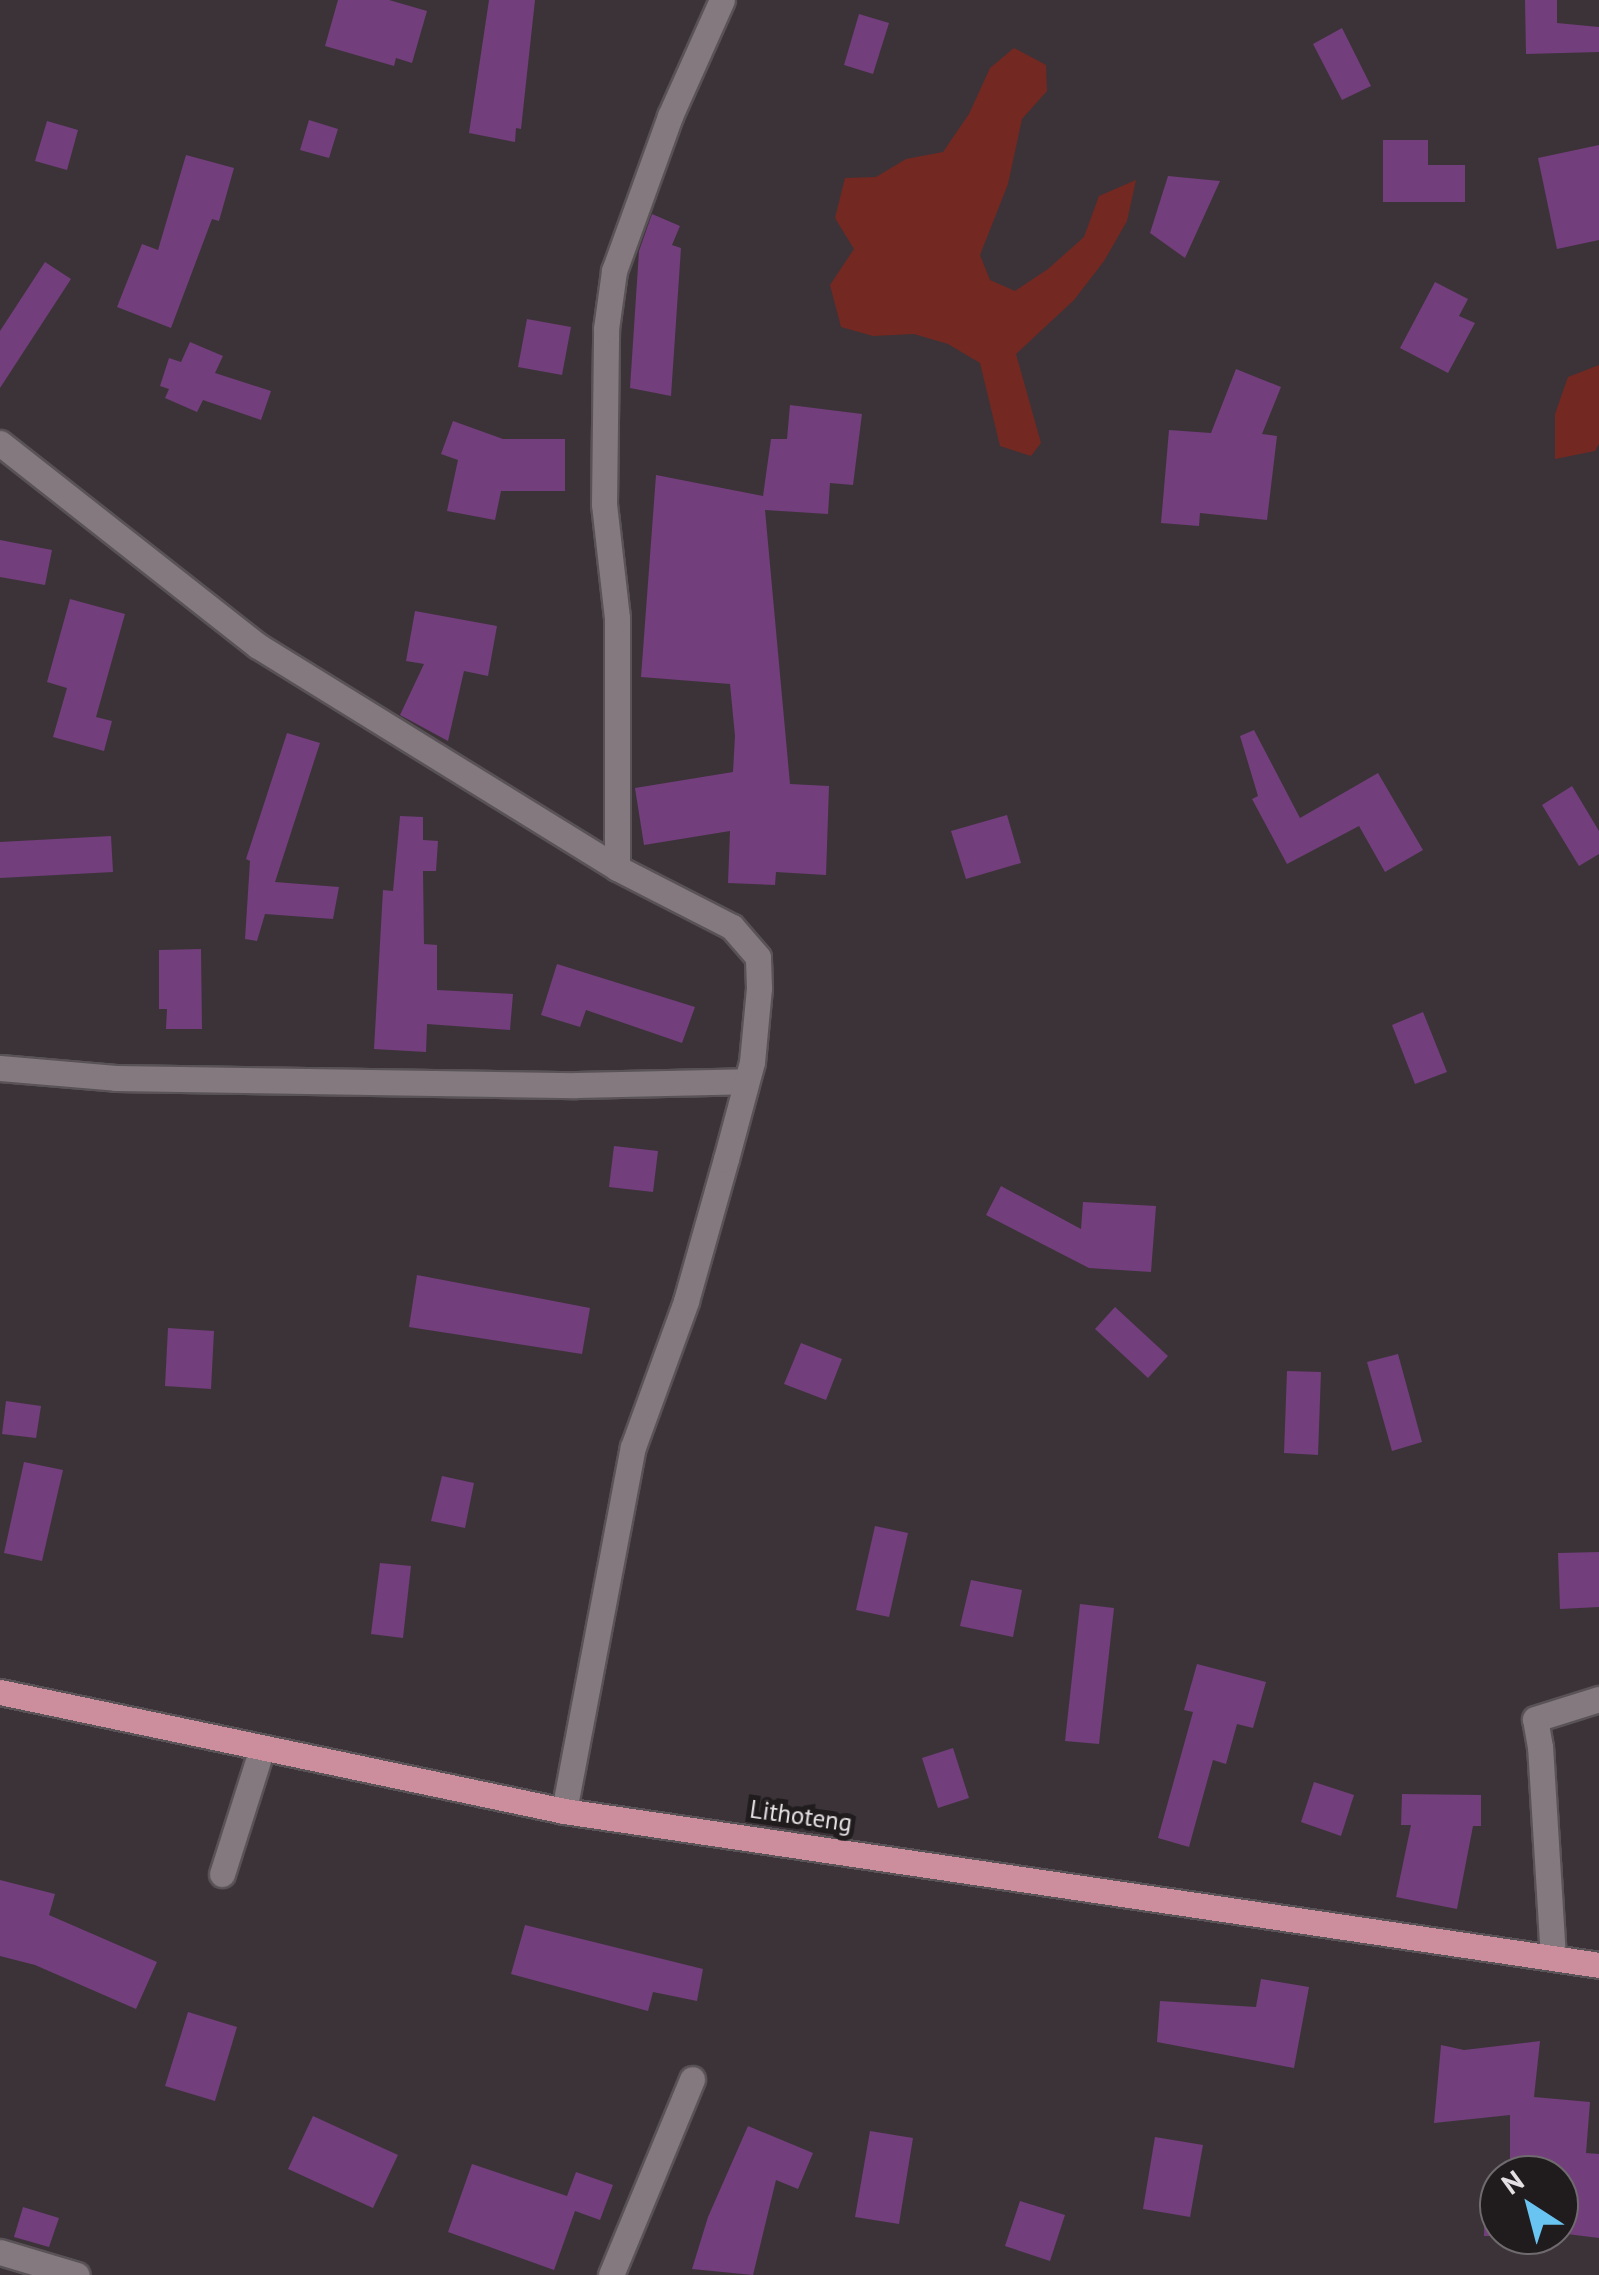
<!DOCTYPE html>
<style>
body{margin:0}
#map{position:relative;width:1599px;height:2275px;overflow:hidden;background:#3c3338;font-family:"PT Sans",sans-serif}
div>[style]{position:absolute}
[style*='--x']{left:calc(var(--x)*1px);top:calc(var(--y)*1px);width:calc(var(--w)*1px);rotate:calc(var(--a)*1deg)}
.green>*{inset:0;background:#732822}
.building>*{inset:0;background:#723e7c}
.roads{filter:drop-shadow(2px 0 #595256) drop-shadow(-2px 0 #595256) drop-shadow(0 2px #595256) drop-shadow(0 -2px #595256)}
.minor>*{height:25px;margin:-12.5px;padding:0 12.5px;transform-origin:12.5px;border-radius:12.5px;background:#83797e}
.major>*{height:25px;margin:-12.5px;padding:0 12.5px;transform-origin:12.5px;border-radius:12.5px;background:#cc8d9d}
span{translate:-50% -50%;white-space:nowrap;text-align:center;line-height:1.15;-webkit-text-stroke:10px #201c1e;paint-order:stroke}
.street-label{font-size:25px;color:#e5e0e3}
.north{position:absolute;left:1479px;top:2155px;width:100px;height:100px;box-sizing:border-box;background:#201c1e;border:2px solid #6f6a6d;border-radius:50%;rotate:324deg;font-size:28px;font-weight:700;line-height:40px;text-align:center;color:#e5e0e3}
.north::after{content:'';display:block;margin:auto;width:35px;height:45px;background:#69c4f1;clip-path:polygon(50% 0,100% 100%,50% 72%,0 100%)}
</style>
<div id="map">
<div class="green">
<div style="clip-path:polygon(1014px 48px,1046px 65px,1047px 91px,1022px 119px,1008px 184px,980px 255px,990px 280px,1015px 291px,1048px 269px,1084px 237px,1099px 196px,1136px 180px,1127px 221px,1104px 261px,1074px 300px,1016px 354px,1041px 443px,1031px 456px,1000px 446px,980px 363px,948px 344px,914px 334px,873px 336px,841px 327px,830px 285px,854px 249px,835px 218px,845px 178px,876px 177px,906px 159px,943px 152px,969px 114px,990px 68px)"></div>
<div style="clip-path:polygon(1599px 365px,1599px 444px,1595px 451px,1555px 459px,1555px 414px,1568px 377px)"></div>
</div>
<div class="building">
<div style="clip-path:polygon(338px 0,389px 0,427px 11px,412px 63px,396px 58px,394px 66px,325px 46px)"></div>
<div style="clip-path:polygon(489px 0,535px 0,521px 129px,516px 128px,515px 142px,469px 133px)"></div>
<div style="clip-path:polygon(1525px 0,1557px 0,1557px 23px,1599px 27px,1599px 52px,1526px 54px)"></div>
<div style="clip-path:polygon(859px 14px,889px 23px,873px 74px,844px 65px)"></div>
<div style="clip-path:polygon(1342px 28px,1371px 86px,1342px 100px,1313px 44px)"></div>
<div style="clip-path:polygon(309px 120px,338px 129px,329px 158px,300px 150px)"></div>
<div style="clip-path:polygon(47px 121px,78px 130px,67px 170px,35px 161px)"></div>
<div style="clip-path:polygon(1383px 140px,1428px 140px,1428px 165px,1465px 165px,1465px 202px,1383px 202px)"></div>
<div style="clip-path:polygon(1599px 145px,1599px 240px,1557px 249px,1538px 158px)"></div>
<div style="clip-path:polygon(186px 155px,234px 168px,219px 221px,212px 219px,171px 328px,117px 307px,142px 244px,158px 250px)"></div>
<div style="clip-path:polygon(1168px 176px,1220px 181px,1185px 258px,1150px 233px)"></div>
<div style="clip-path:polygon(652px 214px,680px 226px,672px 245px,681px 248px,671px 396px,630px 388px,639px 251px)"></div>
<div style="clip-path:polygon(45px 262px,71px 279px,0 388px,0 331px)"></div>
<div style="clip-path:polygon(1435px 282px,1468px 299px,1459px 316px,1475px 323px,1448px 373px,1400px 348px)"></div>
<div style="clip-path:polygon(527px 319px,571px 327px,562px 375px,518px 367px)"></div>
<div style="clip-path:polygon(190px 342px,223px 356px,215px 373px,271px 391px,261px 420px,203px 400px,197px 412px,165px 398px,169px 389px,160px 386px,169px 358px,181px 362px)"></div>
<div style="clip-path:polygon(1236px 369px,1281px 387px,1262px 434px,1277px 436px,1267px 520px,1200px 513px,1199px 526px,1161px 523px,1169px 430px,1211px 433px)"></div>
<div style="clip-path:polygon(790px 405px,862px 414px,853px 485px,830px 483px,828px 514px,765px 510px,790px 784px,829px 786px,826px 875px,776px 872px,775px 885px,728px 883px,730px 831px,644px 845px,635px 788px,733px 772px,735px 736px,730px 684px,641px 677px,656px 475px,763px 496px,771px 439px,787px 439px)"></div>
<div style="clip-path:polygon(453px 421px,503px 439px,565px 439px,565px 491px,501px 491px,495px 520px,447px 511px,458px 460px,441px 454px)"></div>
<div style="clip-path:polygon(0 540px,52px 550px,45px 585px,0 577px)"></div>
<div style="clip-path:polygon(70px 599px,125px 614px,96px 717px,112px 721px,104px 751px,53px 737px,67px 688px,47px 682px)"></div>
<div style="clip-path:polygon(415px 611px,497px 626px,488px 676px,464px 671px,448px 741px,400px 715px,424px 664px,406px 661px)"></div>
<div style="clip-path:polygon(1254px 730px,1300px 818px,1378px 773px,1423px 850px,1385px 872px,1359px 826px,1287px 864px,1252px 799px,1258px 796px,1240px 736px)"></div>
<div style="clip-path:polygon(287px 733px,320px 743px,275px 882px,339px 887px,333px 919px,265px 914px,257px 941px,245px 939px,250px 861px,246px 859px)"></div>
<div style="clip-path:polygon(1572px 786px,1599px 831px,1599px 854px,1579px 866px,1542px 805px)"></div>
<div style="clip-path:polygon(1007px 815px,1021px 863px,966px 879px,951px 831px)"></div>
<div style="clip-path:polygon(400px 816px,423px 817px,423px 840px,438px 841px,436px 871px,423px 871px,424px 944px,437px 945px,437px 990px,513px 994px,510px 1030px,427px 1024px,426px 1052px,374px 1049px,383px 890px,393px 891px)"></div>
<div style="clip-path:polygon(111px 836px,113px 872px,0 878px,0 842px)"></div>
<div style="clip-path:polygon(201px 949px,202px 1029px,166px 1029px,167px 1009px,159px 1009px,159px 950px)"></div>
<div style="clip-path:polygon(557px 964px,695px 1007px,682px 1043px,586px 1010px,580px 1027px,541px 1015px)"></div>
<div style="clip-path:polygon(1423px 1012px,1447px 1072px,1415px 1084px,1392px 1025px)"></div>
<div style="clip-path:polygon(614px 1146px,658px 1151px,653px 1192px,609px 1187px)"></div>
<div style="clip-path:polygon(1001px 1186px,1081px 1229px,1083px 1202px,1156px 1206px,1151px 1272px,1089px 1268px,986px 1215px)"></div>
<div style="clip-path:polygon(417px 1275px,590px 1308px,582px 1354px,409px 1327px)"></div>
<div style="clip-path:polygon(1115px 1307px,1168px 1356px,1148px 1378px,1095px 1329px)"></div>
<div style="clip-path:polygon(168px 1328px,214px 1331px,211px 1389px,165px 1386px)"></div>
<div style="clip-path:polygon(801px 1343px,842px 1359px,826px 1400px,784px 1384px)"></div>
<div style="clip-path:polygon(1398px 1354px,1422px 1442px,1392px 1451px,1367px 1362px)"></div>
<div style="clip-path:polygon(1287px 1371px,1321px 1372px,1318px 1455px,1284px 1453px)"></div>
<div style="clip-path:polygon(6px 1401px,41px 1406px,36px 1438px,2px 1434px)"></div>
<div style="clip-path:polygon(24px 1462px,63px 1470px,42px 1561px,4px 1553px)"></div>
<div style="clip-path:polygon(442px 1476px,474px 1483px,465px 1528px,431px 1521px)"></div>
<div style="clip-path:polygon(875px 1526px,908px 1533px,889px 1617px,856px 1610px)"></div>
<div style="clip-path:polygon(1599px 1552px,1599px 1607px,1560px 1609px,1558px 1553px)"></div>
<div style="clip-path:polygon(380px 1563px,411px 1566px,403px 1638px,371px 1634px)"></div>
<div style="clip-path:polygon(971px 1580px,1022px 1590px,1013px 1637px,960px 1626px)"></div>
<div style="clip-path:polygon(1080px 1604px,1114px 1608px,1099px 1744px,1065px 1741px)"></div>
<div style="clip-path:polygon(1197px 1664px,1266px 1682px,1253px 1728px,1237px 1724px,1226px 1764px,1213px 1760px,1189px 1847px,1158px 1838px,1193px 1712px,1184px 1710px)"></div>
<div style="clip-path:polygon(953px 1748px,969px 1798px,938px 1808px,922px 1758px)"></div>
<div style="clip-path:polygon(1314px 1782px,1354px 1795px,1341px 1836px,1301px 1822px)"></div>
<div style="clip-path:polygon(1402px 1794px,1481px 1795px,1481px 1826px,1473px 1826px,1457px 1909px,1396px 1897px,1411px 1825px,1401px 1825px)"></div>
<div style="clip-path:polygon(0 1880px,55px 1894px,49px 1915px,157px 1962px,136px 2009px,35px 1965px,0 1956px)"></div>
<div style="clip-path:polygon(525px 1925px,703px 1969px,697px 2001px,653px 1992px,648px 2011px,511px 1974px)"></div>
<div style="clip-path:polygon(1261px 1979px,1309px 1987px,1294px 2068px,1157px 2042px,1160px 2001px,1256px 2007px)"></div>
<div style="clip-path:polygon(188px 2012px,237px 2027px,215px 2101px,165px 2086px)"></div>
<div style="clip-path:polygon(1540px 2041px,1534px 2097px,1590px 2102px,1586px 2153px,1599px 2154px,1599px 2238px,1559px 2233px,1559px 2175px,1510px 2175px,1510px 2115px,1434px 2123px,1441px 2045px,1464px 2050px)"></div>
<div style="clip-path:polygon(313px 2116px,398px 2155px,373px 2208px,288px 2169px)"></div>
<div style="clip-path:polygon(748px 2126px,813px 2153px,798px 2189px,776px 2180px,753px 2275px,692px 2269px,708px 2217px)"></div>
<div style="clip-path:polygon(870px 2131px,913px 2138px,899px 2224px,855px 2217px)"></div>
<div style="clip-path:polygon(1155px 2137px,1203px 2145px,1190px 2217px,1143px 2209px)"></div>
<div style="clip-path:polygon(472px 2164px,567px 2196px,576px 2172px,613px 2185px,600px 2220px,575px 2211px,554px 2270px,448px 2232px)"></div>
<div style="clip-path:polygon(1485px 2187px,1499px 2187px,1499px 2235px,1551px 2236px,1484px 2236px)"></div>
<div style="clip-path:polygon(1020px 2201px,1065px 2215px,1050px 2261px,1005px 2246px)"></div>
<div style="clip-path:polygon(23px 2207px,59px 2218px,49px 2247px,14px 2237px)"></div>
</div>
<div class="roads">
<div class="minor">
<div style="--x:0;--y:443;--w:328;--a:38.2"></div>
<div style="--x:258;--y:646;--w:422;--a:31.7"></div>
<div style="--x:0;--y:1068;--w:116;--a:4.9"></div>
<div style="--x:116;--y:1078;--w:460;--a:0.9"></div>
<div style="--x:576;--y:1085;--w:170;--a:-1.3"></div>
<div style="--x:564;--y:1811;--w:370;--a:-79.3"></div>
<div style="--x:633;--y:1447;--w:155;--a:-70"></div>
<div style="--x:686;--y:1301;--w:148;--a:-74.3"></div>
<div style="--x:726;--y:1159;--w:100;--a:-75"></div>
<div style="--x:752;--y:1062;--w:74;--a:-84.6"></div>
<div style="--x:759;--y:988;--w:31;--a:-92"></div>
<div style="--x:758;--y:957;--w:40;--a:-131"></div>
<div style="--x:732;--y:927;--w:129;--a:-152.8"></div>
<div style="--x:617;--y:868;--w:250;--a:-90"></div>
<div style="--x:617;--y:618;--w:115;--a:-96.5"></div>
<div style="--x:604;--y:504;--w:175;--a:-89.3"></div>
<div style="--x:606;--y:329;--w:59;--a:-82.1"></div>
<div style="--x:614;--y:271;--w:165;--a:-70.1"></div>
<div style="--x:670;--y:116;--w:127;--a:-65.9"></div>
<div style="--x:222;--y:1874;--w:132;--a:-72.4"></div>
<div style="--x:1553;--y:1958;--w:211;--a:-93.5"></div>
<div style="--x:1540;--y:1747;--w:28;--a:-100"></div>
<div style="--x:1535;--y:1719;--w:67;--a:-17.4"></div>
<div style="--x:0;--y:2252;--w:80;--a:16.6"></div>
<div style="--x:611;--y:2275;--w:212;--a:-67.5"></div>
</div>
<div class="major">
<div style="--x:0;--y:1692;--w:576;--a:11.91"></div>
<div style="--x:564;--y:1811;--w:1046;--a:8.46"></div>
</div>
</div>
<div class="street-label">
<span style="left:801px;top:1816px;rotate:8deg">Lithoteng</span>
</div>
<div class="north">N</div>
</div>
